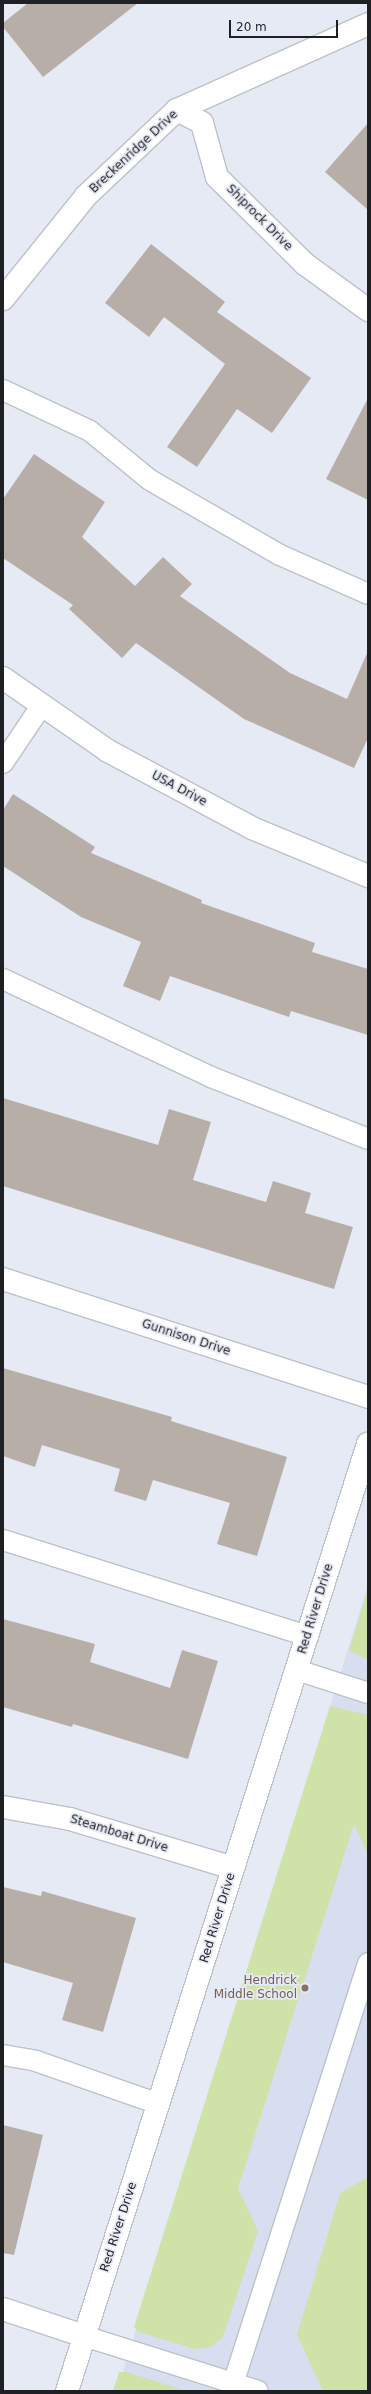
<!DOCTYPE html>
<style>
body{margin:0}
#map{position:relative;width:371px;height:2394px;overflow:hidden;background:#e6eaf5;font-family:"DejaVu Sans",sans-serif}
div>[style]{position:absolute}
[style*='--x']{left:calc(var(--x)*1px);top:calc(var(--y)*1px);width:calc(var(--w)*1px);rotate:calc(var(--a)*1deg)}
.built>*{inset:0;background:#d7deef}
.green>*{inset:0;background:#cfe2a7}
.building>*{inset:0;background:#b7afa7}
.roads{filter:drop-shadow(1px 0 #bcc1ca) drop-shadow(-1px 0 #bcc1ca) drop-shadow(0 1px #bcc1ca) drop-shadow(0 -1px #bcc1ca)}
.service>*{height:20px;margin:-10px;padding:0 10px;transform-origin:10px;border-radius:10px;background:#fff}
.minor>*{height:22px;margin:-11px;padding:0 11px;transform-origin:11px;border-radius:11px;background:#fff}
.tertiary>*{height:22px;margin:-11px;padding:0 11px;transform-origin:11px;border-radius:11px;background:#fff}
.dots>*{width:11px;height:11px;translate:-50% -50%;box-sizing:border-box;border:2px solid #e6eaf5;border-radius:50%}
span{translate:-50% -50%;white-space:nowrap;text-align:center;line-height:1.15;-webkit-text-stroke:3.5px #e6eaf5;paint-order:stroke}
.street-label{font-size:12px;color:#1e2023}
.education-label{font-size:12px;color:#785e54}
.right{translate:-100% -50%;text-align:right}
.frame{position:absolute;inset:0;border:4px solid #1e2023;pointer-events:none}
.scale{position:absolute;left:229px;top:20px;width:109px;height:18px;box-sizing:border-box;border:2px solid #1e2023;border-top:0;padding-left:5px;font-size:12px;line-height:14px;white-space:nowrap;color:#1e2023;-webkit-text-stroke:3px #e6eaf5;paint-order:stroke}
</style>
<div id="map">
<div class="built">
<div style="clip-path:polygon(368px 1585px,368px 2391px,117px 2391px)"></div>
</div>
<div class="green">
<div style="clip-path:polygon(368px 1590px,368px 1660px,349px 1650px)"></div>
<div style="clip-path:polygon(330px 1706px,368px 1715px,368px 1855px,354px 1824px,238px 2188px,258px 2231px,223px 2337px,210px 2347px,195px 2349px,139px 2332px,134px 2327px)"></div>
<div style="clip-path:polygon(368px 2177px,368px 2391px,323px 2391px,297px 2335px,340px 2193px)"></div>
<div style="clip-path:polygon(119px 2372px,127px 2372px,186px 2391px,113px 2391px)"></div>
</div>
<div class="building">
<div style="clip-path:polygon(28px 3px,138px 3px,43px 77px,3px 27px,3px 23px)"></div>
<div style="clip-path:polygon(368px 123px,368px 210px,325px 172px)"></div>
<div style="clip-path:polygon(151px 244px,225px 302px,217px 312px,311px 378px,272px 433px,237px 409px,197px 467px,167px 447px,225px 364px,164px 317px,149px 337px,105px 303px)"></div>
<div style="clip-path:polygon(368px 398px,368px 500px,326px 479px)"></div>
<div style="clip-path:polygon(34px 454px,105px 502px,82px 537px,135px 586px,163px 557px,192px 584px,180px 596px,290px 673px,347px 699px,368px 651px,368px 738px,354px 768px,244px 719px,136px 643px,122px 658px,69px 609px,73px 605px,3px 558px,3px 499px)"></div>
<div style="clip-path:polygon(13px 794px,95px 847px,91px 853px,202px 900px,201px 903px,315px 943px,312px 952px,368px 969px,368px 1035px,291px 1011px,289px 1017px,170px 976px,160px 1001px,123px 986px,141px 942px,81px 917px,3px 866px,3px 810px)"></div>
<div style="clip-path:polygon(3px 1098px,158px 1145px,169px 1109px,211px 1122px,193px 1180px,266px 1202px,273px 1181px,311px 1193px,305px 1213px,353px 1227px,334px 1289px,3px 1186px)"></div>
<div style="clip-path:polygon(3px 1368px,172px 1417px,171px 1421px,287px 1457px,257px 1556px,217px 1544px,230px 1503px,153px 1480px,146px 1501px,114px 1491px,120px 1469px,42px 1445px,35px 1467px,3px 1456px)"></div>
<div style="clip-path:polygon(3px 1619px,95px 1644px,90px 1662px,170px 1688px,182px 1650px,218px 1661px,188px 1759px,73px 1724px,72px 1727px,3px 1707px)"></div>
<div style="clip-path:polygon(3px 1887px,41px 1896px,42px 1891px,136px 1918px,103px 2032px,62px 2020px,73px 1983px,3px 1962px)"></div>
<div style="clip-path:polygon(3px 2125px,43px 2135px,14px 2255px,3px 2253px)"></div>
</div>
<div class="roads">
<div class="service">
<div style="--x:3;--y:390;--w:96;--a:25.2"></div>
<div style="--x:90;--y:431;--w:77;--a:39.2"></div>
<div style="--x:150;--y:480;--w:150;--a:30"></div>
<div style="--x:280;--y:555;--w:96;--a:23.9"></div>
<div style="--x:3;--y:763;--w:70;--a:-56.1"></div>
<div style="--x:3;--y:979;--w:230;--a:25.2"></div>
<div style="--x:211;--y:1077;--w:169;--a:21.5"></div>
<div style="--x:3;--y:1540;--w:320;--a:17.5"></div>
<div style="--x:297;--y:1670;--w:75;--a:17.9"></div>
<div style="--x:3;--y:2055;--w:34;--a:10"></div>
<div style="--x:36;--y:2061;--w:130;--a:19.3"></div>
<div style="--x:84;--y:2336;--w:182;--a:17.5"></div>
<div style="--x:233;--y:2384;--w:442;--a:-72.2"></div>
</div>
<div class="minor">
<div style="--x:177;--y:110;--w:28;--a:27"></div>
<div style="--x:202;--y:123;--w:56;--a:74.5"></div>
<div style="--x:217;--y:177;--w:124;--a:44.7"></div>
<div style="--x:305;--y:264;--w:78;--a:36.1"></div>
<div style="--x:3;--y:299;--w:132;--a:-51.1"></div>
<div style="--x:86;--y:196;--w:125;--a:-43.4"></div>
<div style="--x:177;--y:110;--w:209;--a:-24.2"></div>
<div style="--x:3;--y:1279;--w:384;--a:17.9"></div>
<div style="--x:3;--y:1807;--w:68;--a:10.2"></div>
<div style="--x:70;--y:1819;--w:170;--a:16.7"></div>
<div style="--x:3;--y:2309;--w:85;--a:18.4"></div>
</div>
<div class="tertiary">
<div style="--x:3;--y:678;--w:128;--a:34.8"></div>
<div style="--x:108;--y:751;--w:163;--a:28.1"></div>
<div style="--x:252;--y:828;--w:126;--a:22.5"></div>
<div style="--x:67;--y:2391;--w:994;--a:-72.37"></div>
</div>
</div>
<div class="dots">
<div style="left:305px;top:1988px;background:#8d6e63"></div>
</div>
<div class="street-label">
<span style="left:134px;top:152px;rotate:-43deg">Breckenridge Drive</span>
<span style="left:259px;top:218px;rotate:45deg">Shiprock Drive</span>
<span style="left:179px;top:789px;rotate:28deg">USA Drive</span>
<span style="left:186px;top:1338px;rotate:18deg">Gunnison Drive</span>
<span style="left:316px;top:1609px;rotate:-73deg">Red River Drive</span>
<span style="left:119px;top:1834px;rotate:17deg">Steamboat Drive</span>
<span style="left:218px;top:1918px;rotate:-73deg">Red River Drive</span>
<span style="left:119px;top:2227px;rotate:-72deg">Red River Drive</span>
</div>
<div class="education-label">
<span class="right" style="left:297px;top:1988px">Hendrick<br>Middle School</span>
</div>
<div class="frame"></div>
<div class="scale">20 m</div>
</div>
